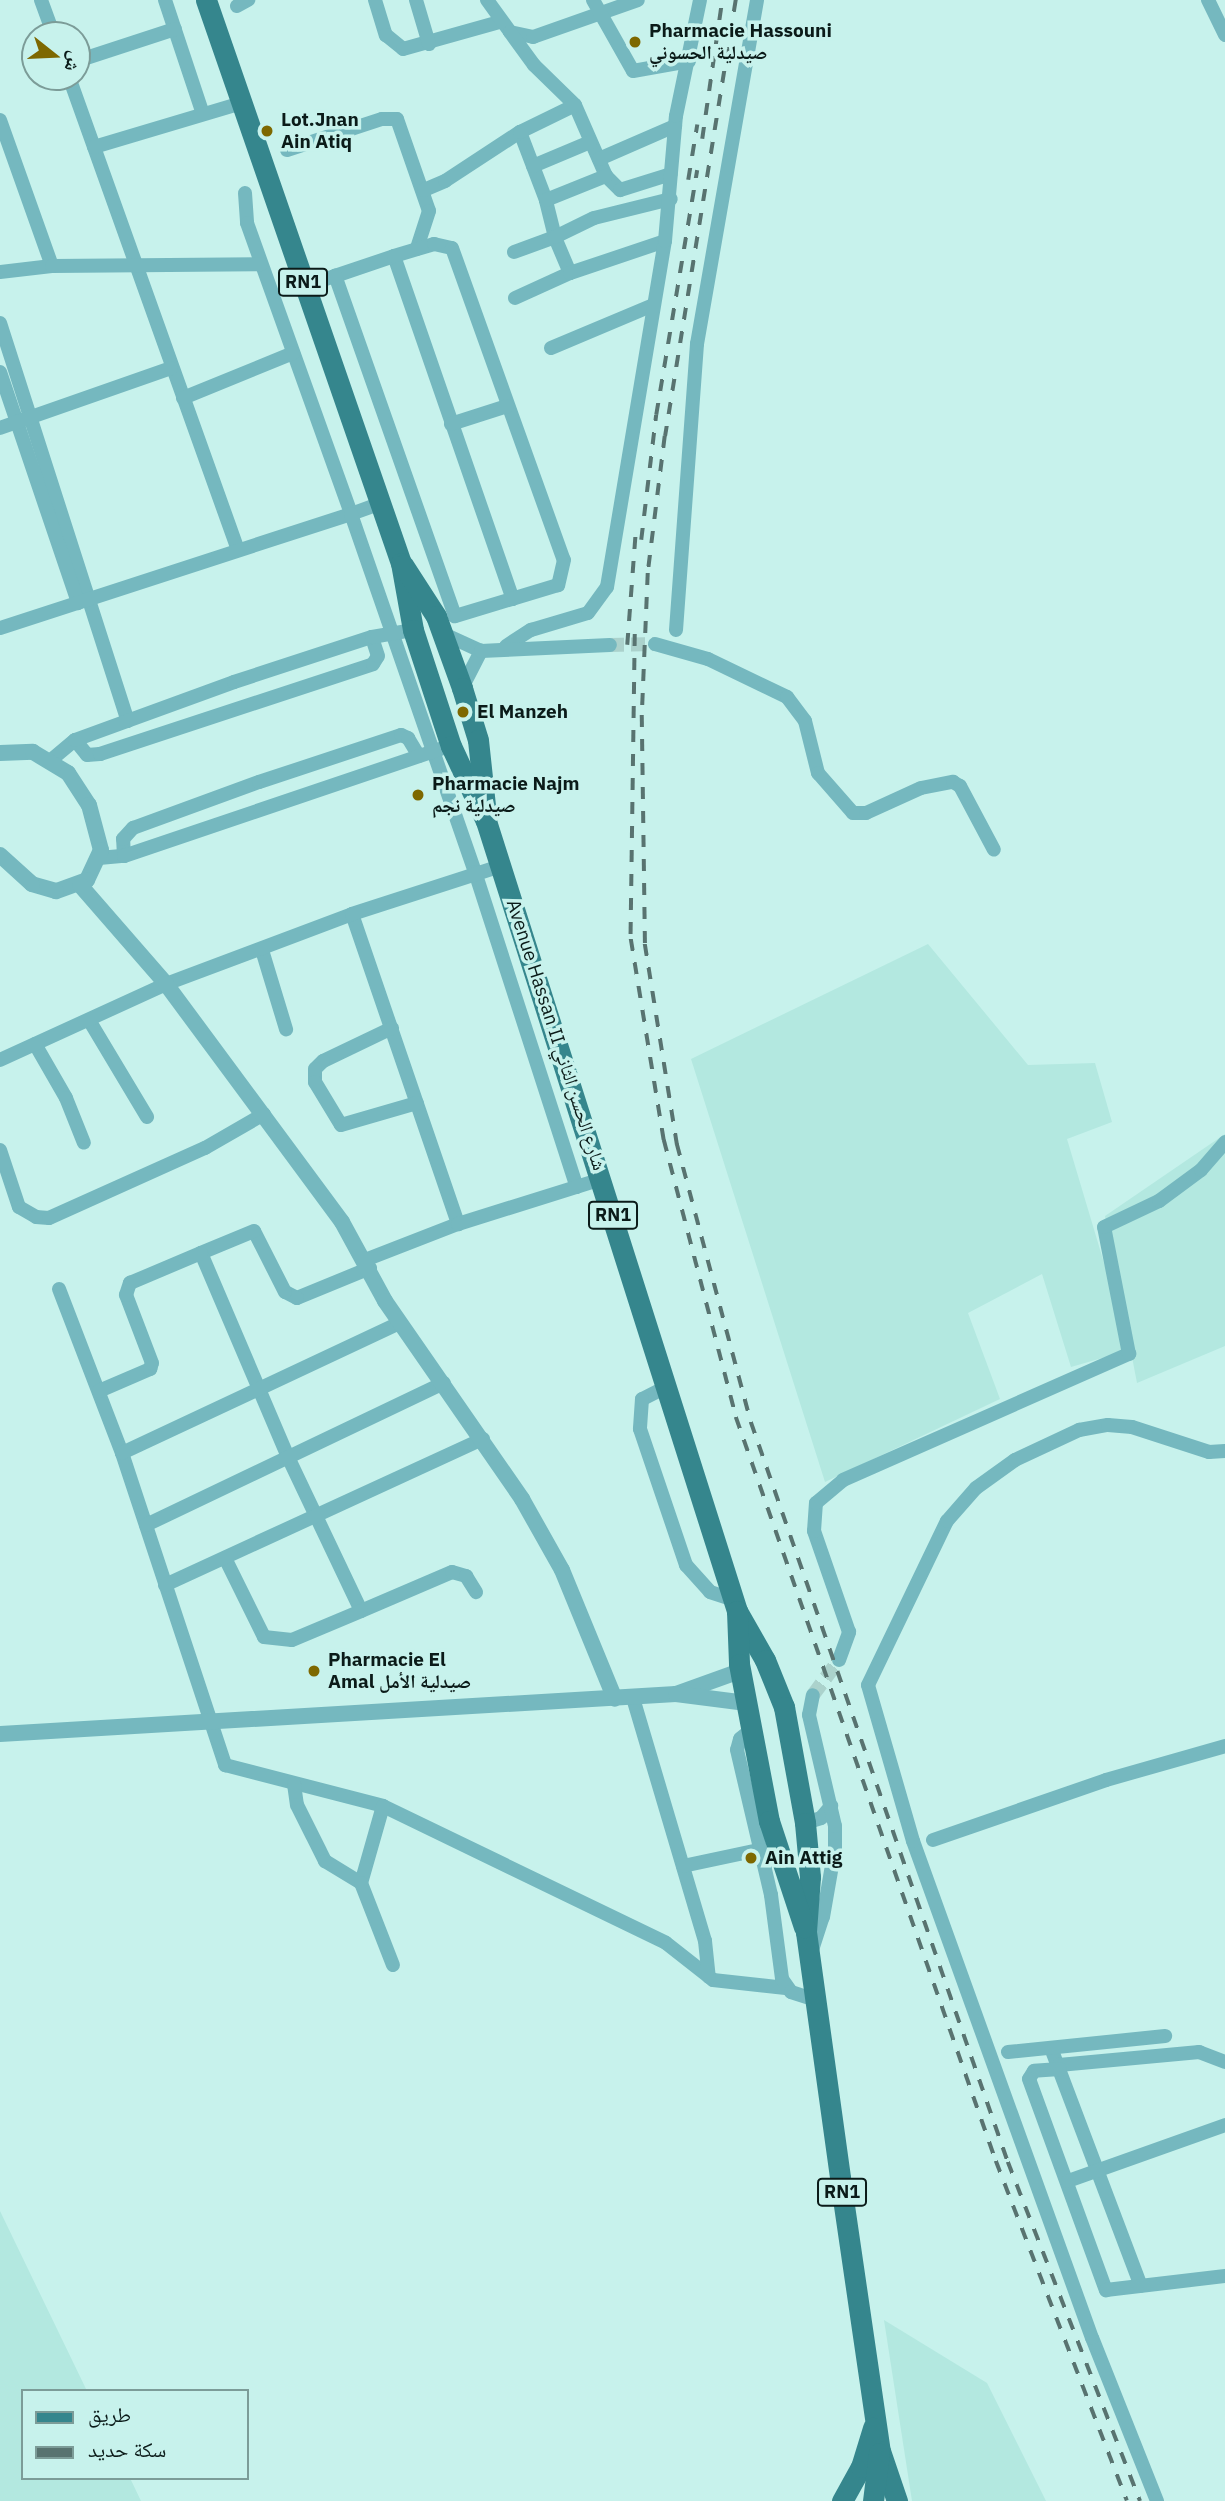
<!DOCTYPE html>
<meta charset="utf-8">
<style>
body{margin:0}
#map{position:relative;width:1225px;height:2501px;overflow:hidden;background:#c7f2ec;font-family:"IBM Plex Sans","Noto Naskh Arabic",sans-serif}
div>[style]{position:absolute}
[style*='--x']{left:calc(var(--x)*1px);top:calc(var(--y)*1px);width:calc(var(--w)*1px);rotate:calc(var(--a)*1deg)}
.built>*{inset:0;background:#b3e8e0}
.minor-tunnel>*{height:14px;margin-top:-7px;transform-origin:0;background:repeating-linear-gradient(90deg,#abd2cc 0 14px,transparent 0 21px)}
.minor>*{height:14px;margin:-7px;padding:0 7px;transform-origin:7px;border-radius:7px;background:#75b8bf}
.tertiary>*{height:16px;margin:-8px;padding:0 8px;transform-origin:8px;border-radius:8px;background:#75b8bf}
.primary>*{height:21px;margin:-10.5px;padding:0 10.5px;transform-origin:10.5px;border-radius:10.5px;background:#35868d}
.rail>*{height:3.5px;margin-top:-1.75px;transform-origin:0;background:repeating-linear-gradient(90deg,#587370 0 12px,transparent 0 24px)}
.dots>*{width:19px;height:19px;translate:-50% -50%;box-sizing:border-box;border:4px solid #c7f2ec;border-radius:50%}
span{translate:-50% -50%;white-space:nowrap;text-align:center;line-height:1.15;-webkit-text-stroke:7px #c7f2ec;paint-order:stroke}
.shield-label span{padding:2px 5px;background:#c7f2ec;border:2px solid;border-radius:5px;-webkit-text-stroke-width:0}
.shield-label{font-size:18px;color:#0b1b19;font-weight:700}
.poi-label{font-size:19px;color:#0b1b19;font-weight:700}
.left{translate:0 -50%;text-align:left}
.street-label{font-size:19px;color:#0b1b19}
.legend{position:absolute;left:21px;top:2389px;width:228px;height:91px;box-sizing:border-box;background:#c7f2ec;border:2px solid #7c9c98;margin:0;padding:9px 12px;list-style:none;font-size:21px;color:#0b1b19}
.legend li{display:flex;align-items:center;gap:14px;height:35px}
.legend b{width:35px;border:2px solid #7c9c98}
.north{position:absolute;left:21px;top:21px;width:70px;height:70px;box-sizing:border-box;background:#c7f2ec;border:2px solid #7c9c98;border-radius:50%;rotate:108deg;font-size:19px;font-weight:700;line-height:28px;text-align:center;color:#0b1b19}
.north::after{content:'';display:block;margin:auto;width:24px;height:32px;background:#7e6800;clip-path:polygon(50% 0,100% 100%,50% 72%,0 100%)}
</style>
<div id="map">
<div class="built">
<div style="clip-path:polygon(928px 944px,1028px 1065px,1095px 1063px,1112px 1122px,1067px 1139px,1130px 1350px,1071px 1367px,1042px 1274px,968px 1313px,1000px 1399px,825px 1482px,691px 1059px)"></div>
<div style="clip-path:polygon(1225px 1134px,1225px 1346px,1137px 1383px,1105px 1216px)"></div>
<div style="clip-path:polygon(0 2211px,87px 2391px,23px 2391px,23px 2478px,130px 2478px,141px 2501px,0 2501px)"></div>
<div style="clip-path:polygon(884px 2320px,987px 2383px,1046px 2501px,912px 2501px)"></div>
</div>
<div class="minor-tunnel">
<div style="--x:610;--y:645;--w:45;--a:-1.3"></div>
<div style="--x:813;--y:1695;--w:44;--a:-53.4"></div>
</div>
<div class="minor">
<div style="--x:41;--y:0;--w:37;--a:70"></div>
<div style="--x:165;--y:0;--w:120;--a:71.6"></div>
<div style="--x:375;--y:0;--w:37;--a:73"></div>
<div style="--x:386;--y:35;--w:22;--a:39"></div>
<div style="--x:403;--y:49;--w:101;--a:-15.6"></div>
<div style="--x:416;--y:0;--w:46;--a:73.5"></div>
<div style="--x:487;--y:0;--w:39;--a:54"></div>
<div style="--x:510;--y:32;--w:24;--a:12"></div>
<div style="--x:533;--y:37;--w:111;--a:-19.4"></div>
<div style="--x:593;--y:0;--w:81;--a:60.6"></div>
<div style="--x:633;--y:71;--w:57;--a:-10.1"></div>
<div style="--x:1208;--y:0;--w:39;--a:64"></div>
<div style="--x:237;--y:6;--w:13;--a:-29"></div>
<div style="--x:510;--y:32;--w:41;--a:54"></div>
<div style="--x:534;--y:65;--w:57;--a:44.3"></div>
<div style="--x:575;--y:105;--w:77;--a:66.4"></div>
<div style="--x:606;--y:176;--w:20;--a:45"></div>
<div style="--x:620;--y:190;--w:53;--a:-17.4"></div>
<div style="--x:77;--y:61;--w:103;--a:-18.1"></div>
<div style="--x:69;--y:77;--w:502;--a:70.34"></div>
<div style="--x:0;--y:120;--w:155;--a:70.4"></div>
<div style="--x:520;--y:132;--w:73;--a:69.1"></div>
<div style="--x:94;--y:147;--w:154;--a:-16.6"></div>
<div style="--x:287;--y:150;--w:100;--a:-18.1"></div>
<div style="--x:382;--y:119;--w:15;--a:0"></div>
<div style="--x:397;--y:119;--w:97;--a:70.8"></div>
<div style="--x:429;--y:211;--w:40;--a:108"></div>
<div style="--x:599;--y:159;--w:83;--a:-23.5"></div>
<div style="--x:533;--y:166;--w:62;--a:-22.8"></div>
<div style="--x:424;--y:190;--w:23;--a:-23"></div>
<div style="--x:445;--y:181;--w:90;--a:-33.2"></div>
<div style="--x:520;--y:132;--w:61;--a:-26.1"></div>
<div style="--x:245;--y:193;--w:30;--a:86"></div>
<div style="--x:247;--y:223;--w:309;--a:70.3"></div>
<div style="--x:351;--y:514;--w:32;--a:-20"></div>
<div style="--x:514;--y:252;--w:44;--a:-20.1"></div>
<div style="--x:555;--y:237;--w:38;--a:-104"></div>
<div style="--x:546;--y:200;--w:65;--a:-21.8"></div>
<div style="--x:394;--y:256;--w:363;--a:70.9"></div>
<div style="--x:0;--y:272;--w:52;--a:-6.6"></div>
<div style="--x:52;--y:266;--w:209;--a:-0.5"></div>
<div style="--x:570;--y:273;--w:39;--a:-113"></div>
<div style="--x:555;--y:237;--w:43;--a:-26"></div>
<div style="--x:594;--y:218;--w:79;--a:-13.9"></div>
<div style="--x:304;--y:286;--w:33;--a:-18"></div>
<div style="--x:335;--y:276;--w:62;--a:-18.7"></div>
<div style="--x:394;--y:256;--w:42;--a:-16.7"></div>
<div style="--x:434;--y:244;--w:18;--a:13"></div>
<div style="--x:452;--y:248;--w:331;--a:70.3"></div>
<div style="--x:564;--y:560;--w:26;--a:103"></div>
<div style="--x:558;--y:585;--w:108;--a:163.2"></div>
<div style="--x:455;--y:616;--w:361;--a:-109.4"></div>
<div style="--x:515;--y:298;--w:60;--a:-24.4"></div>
<div style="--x:570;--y:273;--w:100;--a:-18.6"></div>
<div style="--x:0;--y:323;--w:418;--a:72.2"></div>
<div style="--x:551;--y:348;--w:108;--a:-22.8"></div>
<div style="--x:0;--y:372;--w:244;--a:71.3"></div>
<div style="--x:183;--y:398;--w:119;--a:-22.2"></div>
<div style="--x:451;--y:424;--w:59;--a:-17.8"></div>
<div style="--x:0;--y:428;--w:181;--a:-19.3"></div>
<div style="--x:0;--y:628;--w:369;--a:-18"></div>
<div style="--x:351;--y:514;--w:379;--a:70.9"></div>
<div style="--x:475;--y:872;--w:331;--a:72.1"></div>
<div style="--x:676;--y:630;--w:287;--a:-85.8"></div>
<div style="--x:697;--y:344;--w:349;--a:-80.1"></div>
<div style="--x:444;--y:634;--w:41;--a:24.7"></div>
<div style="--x:655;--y:644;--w:55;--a:15.8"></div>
<div style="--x:708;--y:659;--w:88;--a:25.7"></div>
<div style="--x:787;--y:697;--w:30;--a:53"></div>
<div style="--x:805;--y:721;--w:54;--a:76"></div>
<div style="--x:818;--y:773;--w:53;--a:48.8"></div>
<div style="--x:853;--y:813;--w:13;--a:0"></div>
<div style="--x:866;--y:813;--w:60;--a:-24.4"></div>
<div style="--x:921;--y:788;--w:33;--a:-11"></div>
<div style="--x:953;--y:782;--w:8;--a:30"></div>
<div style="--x:960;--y:786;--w:72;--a:62"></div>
<div style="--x:506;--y:646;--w:30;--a:-33"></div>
<div style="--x:531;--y:630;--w:59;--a:-16.6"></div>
<div style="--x:588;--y:613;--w:32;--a:-54"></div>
<div style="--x:607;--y:587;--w:351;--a:-80.5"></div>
<div style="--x:665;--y:241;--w:125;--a:-85"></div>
<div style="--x:676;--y:116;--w:118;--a:-78.3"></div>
<div style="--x:462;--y:688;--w:42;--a:-62.8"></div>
<div style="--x:481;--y:651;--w:129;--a:-2.7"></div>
<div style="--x:75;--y:740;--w:19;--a:51"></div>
<div style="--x:87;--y:755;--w:13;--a:-4"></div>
<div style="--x:100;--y:754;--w:287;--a:-18.2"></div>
<div style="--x:373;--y:664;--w:9;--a:-58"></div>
<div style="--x:378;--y:656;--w:20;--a:-108"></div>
<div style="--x:51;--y:760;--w:31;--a:-40"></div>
<div style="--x:75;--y:740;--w:169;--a:-20"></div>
<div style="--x:234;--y:682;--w:145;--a:-18.1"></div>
<div style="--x:372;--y:637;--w:42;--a:-9.7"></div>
<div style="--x:124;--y:856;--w:17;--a:-93"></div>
<div style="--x:123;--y:839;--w:15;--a:-48"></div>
<div style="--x:133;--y:828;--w:134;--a:-20.1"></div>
<div style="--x:259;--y:782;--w:150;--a:-18.3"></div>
<div style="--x:401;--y:735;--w:8;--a:23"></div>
<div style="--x:408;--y:738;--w:21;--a:59"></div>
<div style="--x:99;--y:858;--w:25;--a:-5"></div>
<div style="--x:124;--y:856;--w:335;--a:-18.7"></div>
<div style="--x:352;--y:914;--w:328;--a:71.1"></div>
<div style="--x:262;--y:950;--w:83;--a:73.1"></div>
<div style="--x:89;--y:1020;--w:113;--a:59.1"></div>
<div style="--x:392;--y:1028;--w:76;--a:154.4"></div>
<div style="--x:323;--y:1061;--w:11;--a:135"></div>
<div style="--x:315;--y:1069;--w:13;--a:90"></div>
<div style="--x:315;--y:1082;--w:50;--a:58.8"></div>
<div style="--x:341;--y:1125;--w:79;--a:-16.1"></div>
<div style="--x:35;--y:1044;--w:62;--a:60.1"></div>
<div style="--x:66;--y:1098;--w:48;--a:68.2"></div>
<div style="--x:0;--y:1060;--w:183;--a:-24.6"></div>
<div style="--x:166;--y:984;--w:199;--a:-20.6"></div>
<div style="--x:352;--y:914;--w:157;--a:-17.9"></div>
<div style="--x:0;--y:1150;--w:60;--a:71.6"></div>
<div style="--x:19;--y:1207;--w:20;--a:30"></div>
<div style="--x:36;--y:1217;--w:13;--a:4"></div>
<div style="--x:49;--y:1218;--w:171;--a:-24.2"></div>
<div style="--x:205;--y:1148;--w:68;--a:-30"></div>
<div style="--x:365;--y:1260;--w:100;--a:-21.2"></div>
<div style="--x:458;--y:1224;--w:151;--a:-17.4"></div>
<div style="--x:370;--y:1268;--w:79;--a:157.7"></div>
<div style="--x:297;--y:1298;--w:13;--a:-153"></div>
<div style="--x:285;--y:1292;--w:68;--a:-116.9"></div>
<div style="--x:254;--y:1231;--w:57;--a:157.5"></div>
<div style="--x:201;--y:1253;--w:222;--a:66.9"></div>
<div style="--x:288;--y:1457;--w:170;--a:64.6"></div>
<div style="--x:361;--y:1611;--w:99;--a:-23.2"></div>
<div style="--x:452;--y:1572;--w:15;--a:16"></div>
<div style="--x:466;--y:1576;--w:19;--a:58"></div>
<div style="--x:59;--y:1289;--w:176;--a:69"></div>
<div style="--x:122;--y:1453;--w:329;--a:71.7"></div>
<div style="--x:225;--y:1765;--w:163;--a:14.5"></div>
<div style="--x:383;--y:1806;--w:314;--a:25.8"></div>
<div style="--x:666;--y:1943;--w:60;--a:38.2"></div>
<div style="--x:713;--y:1980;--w:73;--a:6.3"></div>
<div style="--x:666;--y:1387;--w:27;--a:153"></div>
<div style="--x:642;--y:1399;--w:30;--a:94"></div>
<div style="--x:640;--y:1429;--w:144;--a:71.3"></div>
<div style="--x:686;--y:1565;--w:36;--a:48"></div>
<div style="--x:710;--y:1592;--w:25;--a:18"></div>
<div style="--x:99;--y:1391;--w:56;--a:-23.3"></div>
<div style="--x:150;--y:1369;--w:6;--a:-72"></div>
<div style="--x:152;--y:1363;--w:73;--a:-110.9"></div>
<div style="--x:126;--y:1295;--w:13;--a:-72"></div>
<div style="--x:130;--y:1283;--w:77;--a:-22.9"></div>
<div style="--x:122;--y:1453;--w:306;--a:-25.1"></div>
<div style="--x:146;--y:1525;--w:330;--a:-25.5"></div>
<div style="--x:225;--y:1558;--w:88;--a:63.7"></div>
<div style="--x:264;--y:1637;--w:28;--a:6"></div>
<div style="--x:292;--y:1640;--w:75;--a:-22.8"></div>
<div style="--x:165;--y:1585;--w:350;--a:-24.7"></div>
<div style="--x:839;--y:1660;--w:30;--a:-70"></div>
<div style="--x:849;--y:1632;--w:107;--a:-109.1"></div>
<div style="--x:814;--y:1531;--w:28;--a:-86"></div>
<div style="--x:816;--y:1503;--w:35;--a:-40"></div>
<div style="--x:843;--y:1480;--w:313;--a:-23.8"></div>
<div style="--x:1129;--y:1354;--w:129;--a:-101.1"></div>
<div style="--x:1104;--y:1227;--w:61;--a:-25.3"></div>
<div style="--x:1159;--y:1201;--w:52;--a:-36.4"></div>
<div style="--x:1201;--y:1170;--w:37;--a:-49"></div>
<div style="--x:633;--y:1698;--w:253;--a:73.5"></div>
<div style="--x:705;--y:1941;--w:36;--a:84"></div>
<div style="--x:751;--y:1730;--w:14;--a:141"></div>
<div style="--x:740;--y:1739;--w:11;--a:105"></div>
<div style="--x:737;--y:1750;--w:149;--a:76.8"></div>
<div style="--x:771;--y:1895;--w:85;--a:82.5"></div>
<div style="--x:782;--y:1979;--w:16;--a:55"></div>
<div style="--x:791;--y:1992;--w:28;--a:18"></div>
<div style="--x:294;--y:1784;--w:21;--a:82"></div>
<div style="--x:297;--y:1805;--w:63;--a:63.4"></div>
<div style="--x:325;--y:1861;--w:42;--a:31.4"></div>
<div style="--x:383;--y:1806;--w:80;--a:105.9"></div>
<div style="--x:361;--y:1883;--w:88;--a:68.7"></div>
<div style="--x:805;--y:1823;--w:17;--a:-17"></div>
<div style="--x:821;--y:1818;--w:16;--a:-50"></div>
<div style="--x:933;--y:1840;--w:183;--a:-19.1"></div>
<div style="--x:1106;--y:1780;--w:124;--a:-15.9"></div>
<div style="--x:683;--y:1866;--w:77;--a:-12"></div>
<div style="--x:811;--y:1953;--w:38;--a:-72"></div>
<div style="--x:823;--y:1917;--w:70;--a:-80.1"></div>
<div style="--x:835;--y:1848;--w:22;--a:-90"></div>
<div style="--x:835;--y:1826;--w:114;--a:-103.2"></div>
<div style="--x:809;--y:1715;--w:20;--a:-79"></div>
<div style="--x:1051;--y:2048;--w:254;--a:69.3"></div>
<div style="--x:1008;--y:2052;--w:158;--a:-5.8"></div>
<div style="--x:1059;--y:2065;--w:141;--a:-5.3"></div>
<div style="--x:1199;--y:2052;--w:28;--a:21"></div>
<div style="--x:1060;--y:2069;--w:26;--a:176"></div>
<div style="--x:1034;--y:2071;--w:9;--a:122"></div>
<div style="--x:1029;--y:2079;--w:225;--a:70"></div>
<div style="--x:1106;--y:2290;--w:120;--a:-6.7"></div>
<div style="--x:1068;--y:2181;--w:167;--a:-19.6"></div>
<div style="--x:1157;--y:2501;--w:175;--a:-111.7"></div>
<div style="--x:1092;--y:2338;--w:528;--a:-109.81"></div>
<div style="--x:913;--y:1841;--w:162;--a:-106.1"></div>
<div style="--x:868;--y:1685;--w:182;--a:-64.3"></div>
<div style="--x:947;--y:1521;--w:44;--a:-48.7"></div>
<div style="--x:976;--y:1488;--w:48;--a:-35.7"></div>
<div style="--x:1015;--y:1460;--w:71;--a:-25.1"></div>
<div style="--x:1079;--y:1430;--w:29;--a:-10"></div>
<div style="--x:1108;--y:1425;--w:24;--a:5"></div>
<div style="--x:1132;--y:1427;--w:81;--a:18"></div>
<div style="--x:1209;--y:1452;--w:16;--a:-4"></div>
</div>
<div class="tertiary">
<div style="--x:0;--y:753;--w:33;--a:-2"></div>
<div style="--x:33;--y:752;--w:41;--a:31"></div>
<div style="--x:68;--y:773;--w:38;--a:57"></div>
<div style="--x:89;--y:805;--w:47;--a:75.1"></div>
<div style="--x:101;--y:850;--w:33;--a:115"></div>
<div style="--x:87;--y:880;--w:33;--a:160"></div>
<div style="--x:56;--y:891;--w:25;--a:-164"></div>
<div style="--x:32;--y:884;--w:43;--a:-137.8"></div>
<div style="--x:80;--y:885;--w:131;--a:49"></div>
<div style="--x:166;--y:984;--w:296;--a:53.5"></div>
<div style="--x:342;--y:1222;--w:90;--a:61.4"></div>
<div style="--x:385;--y:1301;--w:241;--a:55.3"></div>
<div style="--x:522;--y:1499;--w:81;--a:60.6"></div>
<div style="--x:562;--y:1570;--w:139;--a:67.7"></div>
<div style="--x:676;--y:1694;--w:68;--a:-19.8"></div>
<div style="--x:0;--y:1734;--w:677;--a:-3.39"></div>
<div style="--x:676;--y:1694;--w:71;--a:7.3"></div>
</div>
<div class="primary">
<div style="--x:206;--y:0;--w:596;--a:70.9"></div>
<div style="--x:401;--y:563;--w:68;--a:79.8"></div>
<div style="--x:413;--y:630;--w:122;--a:71.9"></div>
<div style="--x:451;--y:746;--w:83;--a:65"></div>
<div style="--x:486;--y:821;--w:829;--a:72.37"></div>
<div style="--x:737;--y:1611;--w:56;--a:60.3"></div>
<div style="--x:765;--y:1660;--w:51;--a:68"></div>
<div style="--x:784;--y:1707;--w:118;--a:79.7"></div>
<div style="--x:805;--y:1823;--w:54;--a:84.7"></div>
<div style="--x:810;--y:1877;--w:55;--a:94.2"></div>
<div style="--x:806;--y:1932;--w:248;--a:82.1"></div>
<div style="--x:840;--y:2178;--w:276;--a:81.7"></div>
<div style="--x:880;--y:2451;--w:53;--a:71.2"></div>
<div style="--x:403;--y:565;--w:61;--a:57.1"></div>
<div style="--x:436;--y:616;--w:77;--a:70.1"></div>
<div style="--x:462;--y:688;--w:54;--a:72.9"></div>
<div style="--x:478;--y:740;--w:65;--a:83.9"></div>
<div style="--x:737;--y:1611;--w:53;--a:87.8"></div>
<div style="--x:739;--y:1664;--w:160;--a:79.2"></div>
<div style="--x:769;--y:1821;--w:112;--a:71.7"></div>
<div style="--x:842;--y:2501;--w:39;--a:-61"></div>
<div style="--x:861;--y:2467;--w:41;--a:-72.9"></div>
<div style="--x:873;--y:2501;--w:48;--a:-82.9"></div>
</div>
<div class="rail">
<div style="--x:736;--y:0;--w:442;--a:99.2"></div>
<div style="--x:665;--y:436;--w:138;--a:97.1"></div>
<div style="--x:648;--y:573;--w:142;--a:92.4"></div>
<div style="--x:642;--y:715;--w:229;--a:89.2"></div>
<div style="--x:645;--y:944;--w:203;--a:80.9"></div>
<div style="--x:677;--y:1144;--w:288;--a:75.1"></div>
<div style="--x:751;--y:1422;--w:783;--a:70.85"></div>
<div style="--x:1008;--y:2162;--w:364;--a:68.7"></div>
<div style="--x:702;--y:139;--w:140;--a:-81.8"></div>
<div style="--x:688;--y:180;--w:56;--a:-80.7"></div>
<div style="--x:641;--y:540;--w:126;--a:-83.2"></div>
<div style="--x:656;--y:415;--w:248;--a:-80.5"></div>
<div style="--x:635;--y:634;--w:305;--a:90.8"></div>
<div style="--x:631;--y:939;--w:204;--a:80.7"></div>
<div style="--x:664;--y:1140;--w:286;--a:75.4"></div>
<div style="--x:736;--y:1417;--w:788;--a:70.74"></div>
<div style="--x:996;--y:2161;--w:364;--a:68.9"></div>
<div style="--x:627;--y:645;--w:119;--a:-85.7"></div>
</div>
<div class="dots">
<div style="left:635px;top:42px;background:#7e6800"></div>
<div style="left:267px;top:131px;background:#7e6800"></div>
<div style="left:463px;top:712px;background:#7e6800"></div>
<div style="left:418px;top:795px;background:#7e6800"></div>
<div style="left:314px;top:1671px;background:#7e6800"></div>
<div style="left:751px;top:1858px;background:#7e6800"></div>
</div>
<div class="shield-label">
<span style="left:303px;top:282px">RN1</span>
<span style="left:613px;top:1215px">RN1</span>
<span style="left:842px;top:2192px">RN1</span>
</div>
<div class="poi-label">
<span class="left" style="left:649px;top:42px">Pharmacie Hassouni<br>صيدلية الحسوني</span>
<span class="left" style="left:281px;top:131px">Lot.Jnan<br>Ain Atiq</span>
<span class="left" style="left:477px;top:712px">El Manzeh</span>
<span class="left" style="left:432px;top:795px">Pharmacie Najm<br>صيدلية نجم</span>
<span class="left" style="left:328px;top:1671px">Pharmacie El<br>Amal صيدلية الأمل</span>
<span class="left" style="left:765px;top:1858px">Ain Attig</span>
</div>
<div class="street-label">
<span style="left:556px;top:1035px;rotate:72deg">Avenue Hassan II شارع الحسن الثاني</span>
</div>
<ul class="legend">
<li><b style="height:9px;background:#35868d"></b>طريق</li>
<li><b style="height:9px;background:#587370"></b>سكة حديد</li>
</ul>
<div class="north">ش</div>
</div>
